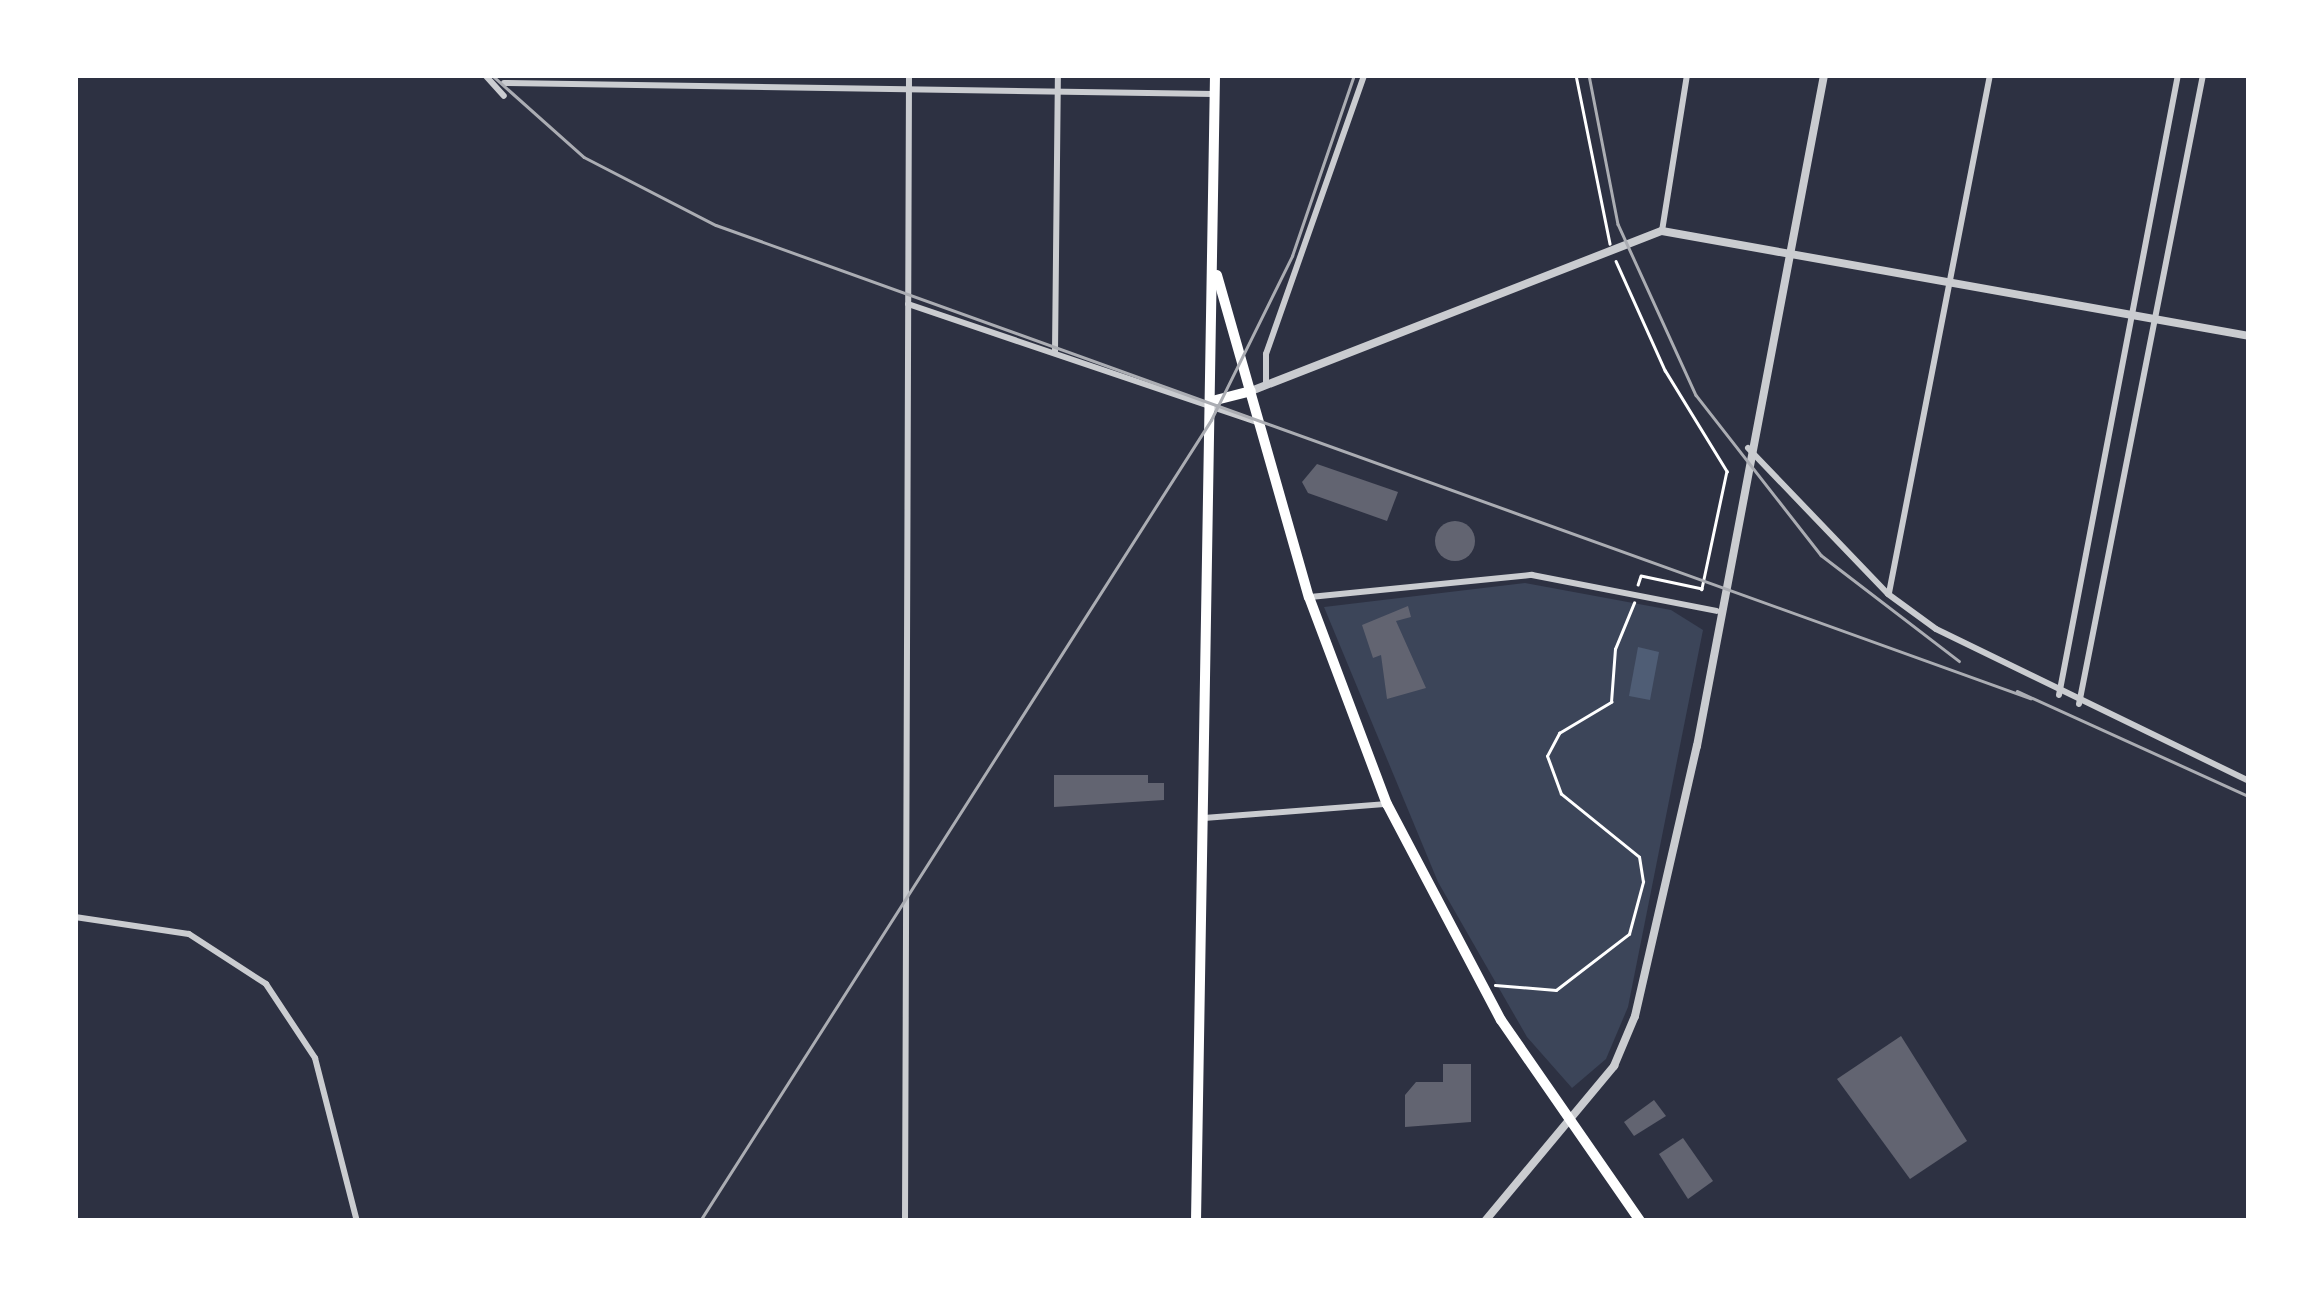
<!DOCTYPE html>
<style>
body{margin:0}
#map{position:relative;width:2324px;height:1296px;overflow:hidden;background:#2d3142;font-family:"Fira Sans Condensed",sans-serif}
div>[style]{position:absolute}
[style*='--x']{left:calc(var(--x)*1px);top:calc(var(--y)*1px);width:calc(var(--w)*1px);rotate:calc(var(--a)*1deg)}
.green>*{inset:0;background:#3c4559}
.water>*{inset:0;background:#4f5d75}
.building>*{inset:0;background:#626471}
.round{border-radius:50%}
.path>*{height:2.5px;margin:-1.25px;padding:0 1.25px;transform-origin:1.25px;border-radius:1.25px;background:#fff}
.minor>*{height:6px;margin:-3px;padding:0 3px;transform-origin:3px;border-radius:3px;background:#caccd0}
.tertiary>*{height:8px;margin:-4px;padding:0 4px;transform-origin:4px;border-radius:4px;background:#caccd0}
.primary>*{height:10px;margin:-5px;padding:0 5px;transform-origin:5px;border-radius:5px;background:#fff}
.rail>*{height:2.5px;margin:-1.25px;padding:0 1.25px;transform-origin:1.25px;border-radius:1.25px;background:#abadb3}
span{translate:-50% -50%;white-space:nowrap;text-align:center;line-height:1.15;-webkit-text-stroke:8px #fff;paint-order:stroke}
.frame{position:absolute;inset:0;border:78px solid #fff;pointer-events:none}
</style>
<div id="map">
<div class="green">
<div style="clip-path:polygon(1525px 583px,1671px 610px,1703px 630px,1628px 1007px,1606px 1059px,1572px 1088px,1527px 1037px,1438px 882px,1324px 607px)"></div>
</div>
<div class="water">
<div style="clip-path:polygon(1638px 647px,1659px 652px,1650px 700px,1629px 696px)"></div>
</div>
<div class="building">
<div style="clip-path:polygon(1317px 464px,1398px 492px,1387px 521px,1308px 493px,1302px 482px)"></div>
<div class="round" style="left:1435px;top:521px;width:40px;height:40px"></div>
<div style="clip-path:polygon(1408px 606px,1411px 617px,1396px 621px,1426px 688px,1387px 699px,1381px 655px,1373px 658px,1362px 625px)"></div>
<div style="clip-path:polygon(1054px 775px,1148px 775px,1148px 783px,1164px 783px,1164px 800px,1054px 807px)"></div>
<div style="clip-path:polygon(1901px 1036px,1967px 1141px,1910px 1179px,1837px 1079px)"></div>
<div style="clip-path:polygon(1443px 1064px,1471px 1064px,1471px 1122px,1405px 1127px,1405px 1095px,1416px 1082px,1443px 1082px)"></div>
<div style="clip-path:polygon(1654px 1100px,1666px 1116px,1634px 1136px,1624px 1122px)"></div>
<div style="clip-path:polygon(1683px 1138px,1713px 1181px,1688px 1199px,1659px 1154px)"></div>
</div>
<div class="path">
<div style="--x:1576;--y:75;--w:172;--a:78.6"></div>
<div style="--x:1616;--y:261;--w:120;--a:65.8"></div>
<div style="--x:1665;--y:370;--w:119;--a:58.5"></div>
<div style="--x:1727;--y:471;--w:121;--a:102"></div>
<div style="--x:1702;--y:589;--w:62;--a:-168"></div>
<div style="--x:1641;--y:576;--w:9;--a:108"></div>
<div style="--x:1495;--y:985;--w:61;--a:4.7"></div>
<div style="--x:1556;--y:990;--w:92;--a:-37.5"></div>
<div style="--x:1629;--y:934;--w:54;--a:-74.9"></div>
<div style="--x:1643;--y:882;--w:25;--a:-99"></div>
<div style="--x:1639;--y:857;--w:100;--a:-141.1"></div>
<div style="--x:1561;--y:794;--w:40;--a:-110.2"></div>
<div style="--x:1547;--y:756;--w:26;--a:-62"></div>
<div style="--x:1559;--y:733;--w:61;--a:-30.8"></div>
<div style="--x:1611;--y:702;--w:53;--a:-85.7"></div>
<div style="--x:1615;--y:649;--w:50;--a:-67.6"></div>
</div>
<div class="minor">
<div style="--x:485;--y:75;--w:28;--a:48"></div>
<div style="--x:504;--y:83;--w:710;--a:0.89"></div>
<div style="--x:1662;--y:231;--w:158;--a:-80.9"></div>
<div style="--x:908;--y:304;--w:368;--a:18.7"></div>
<div style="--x:1055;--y:352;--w:277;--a:-89.4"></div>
<div style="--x:1266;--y:385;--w:31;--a:-90"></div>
<div style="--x:1266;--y:354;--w:296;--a:-70.6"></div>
<div style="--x:1748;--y:448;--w:202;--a:46.2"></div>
<div style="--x:1888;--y:594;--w:59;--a:36.1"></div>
<div style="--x:1936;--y:629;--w:348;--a:25.9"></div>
<div style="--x:1889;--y:593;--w:528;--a:-78.97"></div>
<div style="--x:1310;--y:597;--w:223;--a:-5.7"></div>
<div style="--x:1532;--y:575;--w:188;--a:11"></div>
<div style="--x:2059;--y:695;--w:631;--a:-79.14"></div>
<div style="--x:2079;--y:704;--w:641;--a:-78.85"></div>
<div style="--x:1204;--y:818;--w:184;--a:-4.4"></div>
<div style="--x:75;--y:917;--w:115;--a:8.5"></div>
<div style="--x:189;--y:934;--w:92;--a:33"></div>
<div style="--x:266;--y:984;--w:89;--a:56.5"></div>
<div style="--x:315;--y:1058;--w:168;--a:75.6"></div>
<div style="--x:905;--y:1221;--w:1146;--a:-89.8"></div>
</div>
<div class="tertiary">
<div style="--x:1251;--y:391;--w:441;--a:-21.3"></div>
<div style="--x:1662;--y:231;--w:596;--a:10.14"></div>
<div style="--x:1485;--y:1221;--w:202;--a:-50.2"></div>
<div style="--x:1614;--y:1066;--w:54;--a:-67.2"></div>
<div style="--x:1635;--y:1016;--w:277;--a:-77.1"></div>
<div style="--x:1697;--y:746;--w:683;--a:-79.28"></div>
</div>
<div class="primary">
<div style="--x:1217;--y:275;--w:335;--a:74.1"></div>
<div style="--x:1309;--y:597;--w:221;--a:69.4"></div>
<div style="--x:1387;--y:804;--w:244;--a:62.2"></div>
<div style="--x:1501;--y:1020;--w:244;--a:55.3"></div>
<div style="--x:1212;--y:401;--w:40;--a:-14.4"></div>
<div style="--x:1196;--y:1221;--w:1146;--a:-89.05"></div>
</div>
<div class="rail">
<div style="--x:492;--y:75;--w:123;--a:41.7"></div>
<div style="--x:584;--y:157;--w:148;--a:27.3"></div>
<div style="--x:716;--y:225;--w:1397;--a:19.8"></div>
<div style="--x:1589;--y:75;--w:152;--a:79"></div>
<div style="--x:1618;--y:224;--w:188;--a:65.5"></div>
<div style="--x:1696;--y:395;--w:203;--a:52"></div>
<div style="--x:1821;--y:555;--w:174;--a:37.5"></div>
<div style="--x:2017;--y:691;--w:255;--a:24.4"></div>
<div style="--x:700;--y:1221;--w:950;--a:-57.46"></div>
<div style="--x:1211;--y:420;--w:183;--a:-63.7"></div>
<div style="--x:1292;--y:256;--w:191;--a:-71.1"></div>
</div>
<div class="frame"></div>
</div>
